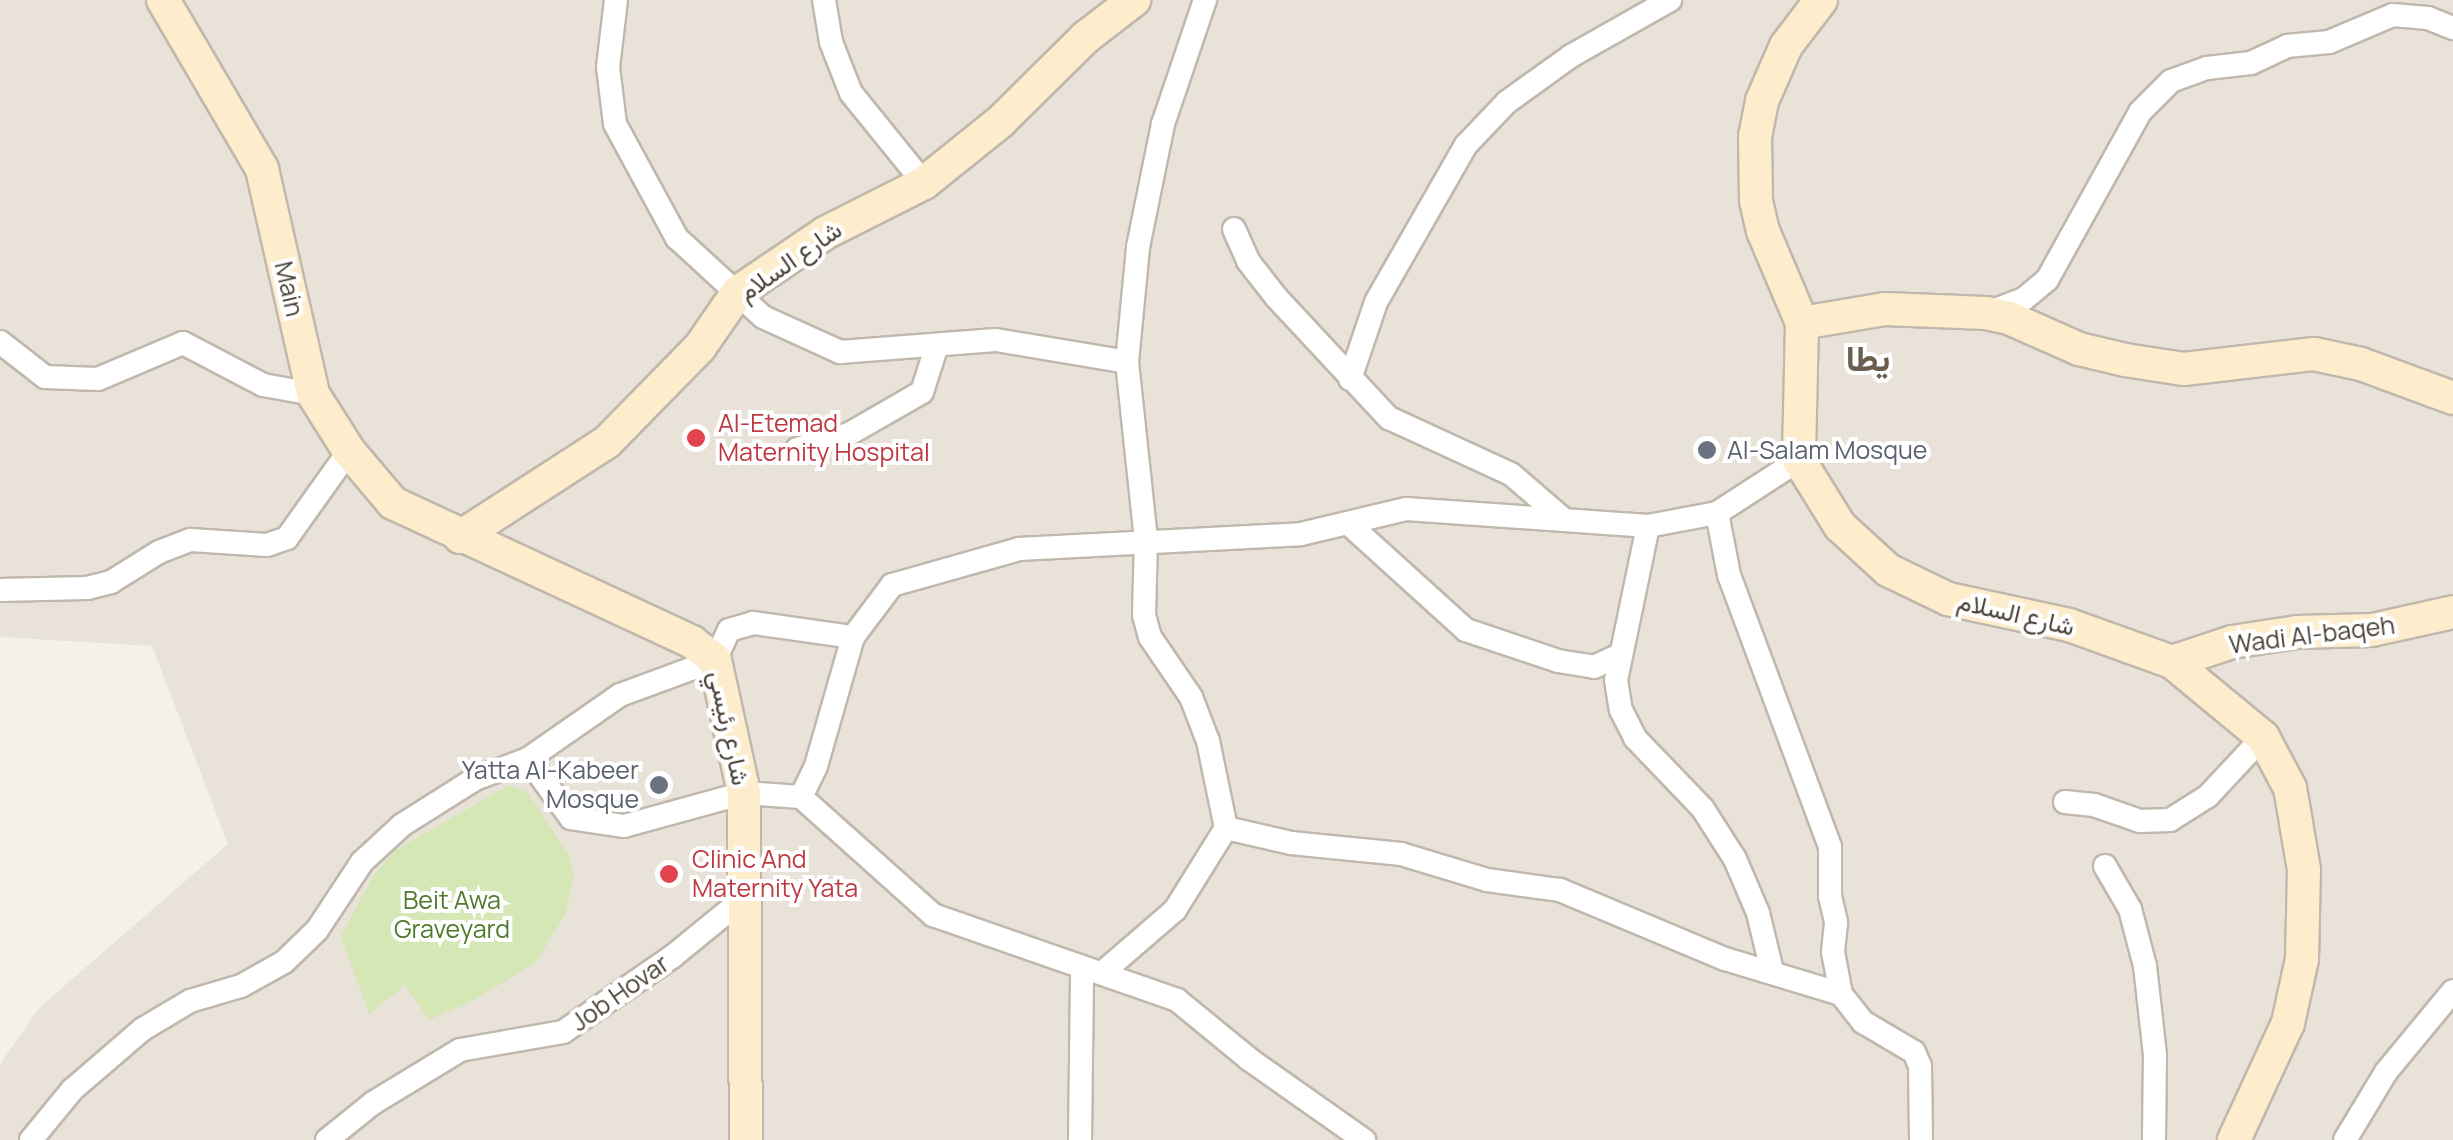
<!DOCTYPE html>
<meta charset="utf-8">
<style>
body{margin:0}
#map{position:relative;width:2453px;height:1140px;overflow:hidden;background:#f4f1ea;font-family:Manrope,Vazirmatn,sans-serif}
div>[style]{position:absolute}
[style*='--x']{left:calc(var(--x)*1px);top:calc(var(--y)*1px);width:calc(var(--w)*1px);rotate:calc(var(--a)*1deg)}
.residential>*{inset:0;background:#e8e2d9}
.green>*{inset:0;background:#d4e7b5}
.roads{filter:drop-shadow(2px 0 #c0b8ad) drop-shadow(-2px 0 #c0b8ad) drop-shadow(0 2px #c0b8ad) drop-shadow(0 -2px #c0b8ad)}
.street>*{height:22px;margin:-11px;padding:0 11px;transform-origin:11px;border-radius:11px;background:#fff}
.secondary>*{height:32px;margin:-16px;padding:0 16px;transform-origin:16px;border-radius:16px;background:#fdedcc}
.dots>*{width:28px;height:28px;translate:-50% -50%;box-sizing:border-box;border:5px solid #fff;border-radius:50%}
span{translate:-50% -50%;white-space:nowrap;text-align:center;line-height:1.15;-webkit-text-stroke:8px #fff;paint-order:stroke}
.street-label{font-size:25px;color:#484138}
.health-label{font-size:25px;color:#be3a42}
.left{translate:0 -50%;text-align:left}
.worship-label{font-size:25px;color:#5b616d}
.right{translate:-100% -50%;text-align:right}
.park-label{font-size:25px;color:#4f792d}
.district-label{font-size:35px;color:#6b5e50;font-weight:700}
</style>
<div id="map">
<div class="residential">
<div style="clip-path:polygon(0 0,2453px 0,2453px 1140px,0 1140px,0 1064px,40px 1007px,228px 844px,152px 646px,0 637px)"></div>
</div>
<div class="green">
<div style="clip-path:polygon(509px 785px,528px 793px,569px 856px,574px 873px,566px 913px,535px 963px,476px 999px,429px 1020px,405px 985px,369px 1014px,341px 936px,374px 875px,396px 850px)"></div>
</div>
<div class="roads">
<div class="street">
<div style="--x:616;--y:0;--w:67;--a:96.8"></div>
<div style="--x:608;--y:67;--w:57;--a:83"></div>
<div style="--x:615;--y:124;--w:130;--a:61.5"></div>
<div style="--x:677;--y:238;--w:117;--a:42.6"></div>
<div style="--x:763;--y:317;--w:85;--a:24.4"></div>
<div style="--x:840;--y:352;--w:156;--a:-4.4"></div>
<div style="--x:996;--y:340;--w:133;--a:9.5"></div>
<div style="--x:1127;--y:362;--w:116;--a:-84.5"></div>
<div style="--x:1138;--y:247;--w:126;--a:-78.5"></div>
<div style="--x:1163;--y:124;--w:131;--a:-71.3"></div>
<div style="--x:824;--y:0;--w:43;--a:80.5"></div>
<div style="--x:831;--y:42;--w:55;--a:68.6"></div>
<div style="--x:851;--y:93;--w:116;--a:51"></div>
<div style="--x:1234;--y:229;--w:35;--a:66"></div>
<div style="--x:1248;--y:261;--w:46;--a:52.1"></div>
<div style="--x:1276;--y:297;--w:166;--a:47"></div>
<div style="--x:1389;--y:418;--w:134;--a:24.7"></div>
<div style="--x:1511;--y:474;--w:67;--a:40.8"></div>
<div style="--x:1990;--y:312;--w:36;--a:-21"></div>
<div style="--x:2024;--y:299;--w:30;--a:-40"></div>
<div style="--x:2047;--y:280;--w:192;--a:-61"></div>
<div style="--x:2140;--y:112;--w:44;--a:-45"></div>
<div style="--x:2171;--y:81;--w:38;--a:-20"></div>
<div style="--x:2207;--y:68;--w:44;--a:-6.5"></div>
<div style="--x:2251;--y:63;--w:40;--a:-25"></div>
<div style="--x:2287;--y:46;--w:42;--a:-5.4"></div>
<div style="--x:2329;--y:42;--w:69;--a:-22.9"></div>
<div style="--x:2393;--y:15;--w:35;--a:5"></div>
<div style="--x:2428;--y:18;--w:27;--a:22"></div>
<div style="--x:0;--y:342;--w:57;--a:37.9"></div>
<div style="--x:45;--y:377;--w:53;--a:2.2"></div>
<div style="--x:98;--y:379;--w:92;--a:-23"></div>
<div style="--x:183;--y:343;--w:90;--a:27.7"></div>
<div style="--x:263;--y:385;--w:51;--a:10.2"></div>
<div style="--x:1127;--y:362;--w:178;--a:83.9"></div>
<div style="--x:1146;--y:539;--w:76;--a:91.5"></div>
<div style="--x:1144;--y:615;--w:23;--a:75"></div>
<div style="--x:1150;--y:637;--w:73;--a:55.7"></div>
<div style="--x:1191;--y:697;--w:47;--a:68.9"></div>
<div style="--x:1208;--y:741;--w:89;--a:78.3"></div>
<div style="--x:1350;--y:379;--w:81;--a:-71.3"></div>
<div style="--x:1376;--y:302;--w:181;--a:-60.2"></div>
<div style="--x:1466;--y:145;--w:59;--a:-46.4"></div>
<div style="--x:1507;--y:102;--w:79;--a:-35.7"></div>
<div style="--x:1571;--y:56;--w:114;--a:-29.5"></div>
<div style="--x:797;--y:449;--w:54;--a:-16.1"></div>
<div style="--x:849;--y:434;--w:84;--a:-29.9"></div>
<div style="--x:922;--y:392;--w:49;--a:-72.3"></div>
<div style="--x:1717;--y:513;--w:63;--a:79"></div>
<div style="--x:1729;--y:575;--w:290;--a:69.6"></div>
<div style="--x:1830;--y:847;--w:49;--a:90"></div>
<div style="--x:1830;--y:896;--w:28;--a:77"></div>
<div style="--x:1836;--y:923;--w:29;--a:96"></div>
<div style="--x:1833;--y:952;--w:43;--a:79.2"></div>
<div style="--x:1841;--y:994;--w:36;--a:52"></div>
<div style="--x:1863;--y:1022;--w:59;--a:30.5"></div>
<div style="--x:1914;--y:1052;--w:15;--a:67"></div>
<div style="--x:1920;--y:1066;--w:74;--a:89.2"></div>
<div style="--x:1350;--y:525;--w:156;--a:42.2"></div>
<div style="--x:1466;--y:630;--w:97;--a:18.6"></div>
<div style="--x:1558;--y:661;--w:36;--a:9"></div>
<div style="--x:1594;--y:667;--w:29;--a:-25"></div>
<div style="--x:1648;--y:526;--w:157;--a:101.7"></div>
<div style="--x:1616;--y:680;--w:30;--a:81"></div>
<div style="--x:1621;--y:710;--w:31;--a:63"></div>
<div style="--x:1635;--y:738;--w:98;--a:46.2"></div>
<div style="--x:1703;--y:809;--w:59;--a:57.4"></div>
<div style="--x:1735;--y:859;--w:59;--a:66.9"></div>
<div style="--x:1758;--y:913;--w:60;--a:76.4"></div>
<div style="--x:0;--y:590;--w:87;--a:-1.3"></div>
<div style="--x:87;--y:588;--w:25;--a:-14"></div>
<div style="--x:111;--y:582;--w:57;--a:-32"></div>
<div style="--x:159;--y:552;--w:34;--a:-21"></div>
<div style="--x:191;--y:540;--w:76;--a:3.8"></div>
<div style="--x:267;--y:545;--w:21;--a:-19"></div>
<div style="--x:287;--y:538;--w:107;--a:-54.5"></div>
<div style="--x:528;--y:759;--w:112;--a:-34.8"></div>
<div style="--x:620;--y:695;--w:101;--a:-20.2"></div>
<div style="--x:715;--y:660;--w:33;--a:-65"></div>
<div style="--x:729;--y:630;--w:25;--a:-16"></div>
<div style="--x:753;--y:623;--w:101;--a:8"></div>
<div style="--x:801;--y:797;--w:34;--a:-64"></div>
<div style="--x:816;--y:766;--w:134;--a:-74"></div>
<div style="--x:853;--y:637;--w:65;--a:-53.1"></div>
<div style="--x:892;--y:585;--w:132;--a:-15.8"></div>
<div style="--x:1019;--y:549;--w:282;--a:-3"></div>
<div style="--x:1301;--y:534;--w:108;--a:-13.4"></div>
<div style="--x:1406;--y:509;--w:243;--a:4"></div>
<div style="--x:1648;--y:526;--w:70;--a:-10.7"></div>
<div style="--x:1717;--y:513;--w:98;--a:-32.9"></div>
<div style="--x:2065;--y:802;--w:29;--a:6"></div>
<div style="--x:2094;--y:805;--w:49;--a:19.2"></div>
<div style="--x:2140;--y:821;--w:30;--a:-2"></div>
<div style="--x:2170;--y:820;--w:45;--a:-32.3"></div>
<div style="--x:2208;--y:796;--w:81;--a:-47"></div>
<div style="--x:2105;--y:866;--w:50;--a:59.8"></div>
<div style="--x:2130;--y:909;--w:59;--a:75.3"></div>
<div style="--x:2145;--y:966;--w:90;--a:83.6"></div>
<div style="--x:2155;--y:1055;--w:85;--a:90.7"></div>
<div style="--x:1102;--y:973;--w:96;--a:-40.8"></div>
<div style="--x:1175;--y:910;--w:97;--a:-58.1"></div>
<div style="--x:1226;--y:828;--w:67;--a:13"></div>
<div style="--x:1291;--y:843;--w:111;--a:5.7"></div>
<div style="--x:1401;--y:854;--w:90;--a:16.8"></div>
<div style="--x:1487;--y:880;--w:74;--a:7.8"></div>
<div style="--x:1560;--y:890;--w:179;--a:22.7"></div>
<div style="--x:1725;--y:959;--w:121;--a:16.8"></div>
<div style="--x:31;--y:1140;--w:65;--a:-50.6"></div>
<div style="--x:72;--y:1090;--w:94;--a:-40.7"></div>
<div style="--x:143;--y:1029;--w:55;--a:-30.8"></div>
<div style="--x:190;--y:1001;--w:53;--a:-16.4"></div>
<div style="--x:241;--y:986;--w:49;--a:-29.2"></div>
<div style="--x:284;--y:962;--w:46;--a:-44.1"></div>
<div style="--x:317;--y:930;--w:82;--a:-56.5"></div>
<div style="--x:362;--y:862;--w:54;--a:-42.8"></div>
<div style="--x:402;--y:825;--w:86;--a:-32.2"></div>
<div style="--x:475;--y:779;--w:57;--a:-20.7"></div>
<div style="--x:528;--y:759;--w:73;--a:53.9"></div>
<div style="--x:571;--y:818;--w:54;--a:8.6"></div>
<div style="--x:624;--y:826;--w:124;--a:-15.4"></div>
<div style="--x:744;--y:793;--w:57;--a:4"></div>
<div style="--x:801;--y:797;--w:177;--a:41.8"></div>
<div style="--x:933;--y:915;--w:258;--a:19.2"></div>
<div style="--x:1177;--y:1000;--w:93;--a:39.3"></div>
<div style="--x:1249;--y:1059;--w:141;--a:35.2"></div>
<div style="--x:327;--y:1140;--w:59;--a:-38.8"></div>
<div style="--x:373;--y:1103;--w:102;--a:-31.3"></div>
<div style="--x:460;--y:1050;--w:105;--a:-9.9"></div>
<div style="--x:563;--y:1032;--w:134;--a:-34.6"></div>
<div style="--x:673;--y:956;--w:90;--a:-39.2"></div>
<div style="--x:1080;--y:1140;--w:170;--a:-89.3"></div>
<div style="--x:2345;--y:1140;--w:79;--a:-58.9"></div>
<div style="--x:2386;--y:1072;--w:105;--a:-50.4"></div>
</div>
<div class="secondary">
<div style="--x:163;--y:0;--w:196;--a:59.6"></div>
<div style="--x:262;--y:169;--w:231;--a:77.2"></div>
<div style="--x:313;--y:394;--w:67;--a:57.7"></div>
<div style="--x:349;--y:451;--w:68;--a:49.8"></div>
<div style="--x:393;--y:503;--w:330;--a:24.9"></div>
<div style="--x:692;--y:642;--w:29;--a:38"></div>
<div style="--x:715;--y:660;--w:136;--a:77.7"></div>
<div style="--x:744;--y:793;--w:347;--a:89.7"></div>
<div style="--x:1821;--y:0;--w:58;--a:127.3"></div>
<div style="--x:1786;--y:46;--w:60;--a:113.6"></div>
<div style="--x:1762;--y:101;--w:36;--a:101"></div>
<div style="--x:1755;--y:136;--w:65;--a:89.1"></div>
<div style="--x:1756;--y:201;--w:31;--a:77"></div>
<div style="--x:1763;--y:231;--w:100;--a:67"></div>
<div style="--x:1802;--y:323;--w:137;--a:91.3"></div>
<div style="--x:1799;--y:460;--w:78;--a:58.2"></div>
<div style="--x:1840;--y:526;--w:65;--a:42.5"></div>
<div style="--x:1888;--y:570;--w:67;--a:25.8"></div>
<div style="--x:1948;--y:599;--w:124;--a:12.1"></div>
<div style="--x:2069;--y:625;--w:109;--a:19.8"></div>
<div style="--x:2172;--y:662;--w:118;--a:39.5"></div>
<div style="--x:2263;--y:737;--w:58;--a:62.1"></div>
<div style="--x:2290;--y:788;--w:36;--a:80"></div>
<div style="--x:2296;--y:823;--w:48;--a:80.3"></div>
<div style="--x:2304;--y:870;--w:89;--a:91.3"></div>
<div style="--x:2302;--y:959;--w:66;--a:102.3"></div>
<div style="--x:2288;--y:1023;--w:129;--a:114.8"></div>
<div style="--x:1802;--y:323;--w:84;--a:-9.6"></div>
<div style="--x:1885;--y:309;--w:101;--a:2.3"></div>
<div style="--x:1986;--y:313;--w:24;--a:12"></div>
<div style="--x:2009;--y:318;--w:77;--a:23.9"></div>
<div style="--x:2079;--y:349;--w:47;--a:13.4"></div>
<div style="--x:2125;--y:360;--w:60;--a:8.7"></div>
<div style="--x:2184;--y:369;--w:131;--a:-6.6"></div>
<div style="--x:2314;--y:354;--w:48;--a:12"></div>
<div style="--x:2361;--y:364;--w:98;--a:20.3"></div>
<div style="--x:460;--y:537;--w:175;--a:-32.9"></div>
<div style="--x:607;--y:442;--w:133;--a:-45.6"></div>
<div style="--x:700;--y:347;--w:67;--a:-55.4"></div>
<div style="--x:738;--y:292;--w:105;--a:-34.1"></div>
<div style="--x:825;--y:233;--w:111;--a:-26.8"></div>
<div style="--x:924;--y:183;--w:97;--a:-38.8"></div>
<div style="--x:1000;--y:122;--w:121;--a:-44.7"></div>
<div style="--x:1086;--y:37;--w:61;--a:-37.6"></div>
<div style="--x:2172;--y:662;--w:63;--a:-18.4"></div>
<div style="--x:2232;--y:642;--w:66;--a:-8.7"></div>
<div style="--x:2297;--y:632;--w:75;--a:-1.5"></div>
<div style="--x:2372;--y:630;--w:83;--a:-12.5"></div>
</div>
</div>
<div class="dots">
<div style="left:696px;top:438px;background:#e0444e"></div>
<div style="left:1707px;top:450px;background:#6b7280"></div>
<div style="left:659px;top:785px;background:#6b7280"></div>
<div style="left:669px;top:874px;background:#e0444e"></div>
</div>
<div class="street-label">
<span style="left:790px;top:261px;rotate:-35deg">شارع السلام</span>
<span style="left:289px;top:289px;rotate:77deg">Main</span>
<span style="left:2016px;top:614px;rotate:13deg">شارع السلام</span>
<span style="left:2312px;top:635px;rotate:-7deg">Wadi Al-baqeh</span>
<span style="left:729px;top:728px;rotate:78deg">شارع رئيسي</span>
<span style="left:620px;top:993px;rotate:-35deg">Job Hovar</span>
</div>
<div class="health-label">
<span class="left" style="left:718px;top:438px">Al-Etemad<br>Maternity Hospital</span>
<span class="left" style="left:692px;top:874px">Clinic And<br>Maternity Yata</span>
</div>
<div class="worship-label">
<span class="left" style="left:1727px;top:450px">Al-Salam Mosque</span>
<span class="right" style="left:639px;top:785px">Yatta Al-Kabeer<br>Mosque</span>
</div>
<div class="park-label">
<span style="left:452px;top:915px">Beit Awa<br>Graveyard</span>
</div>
<div class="district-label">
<span style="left:1868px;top:358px">يطا</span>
</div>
</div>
